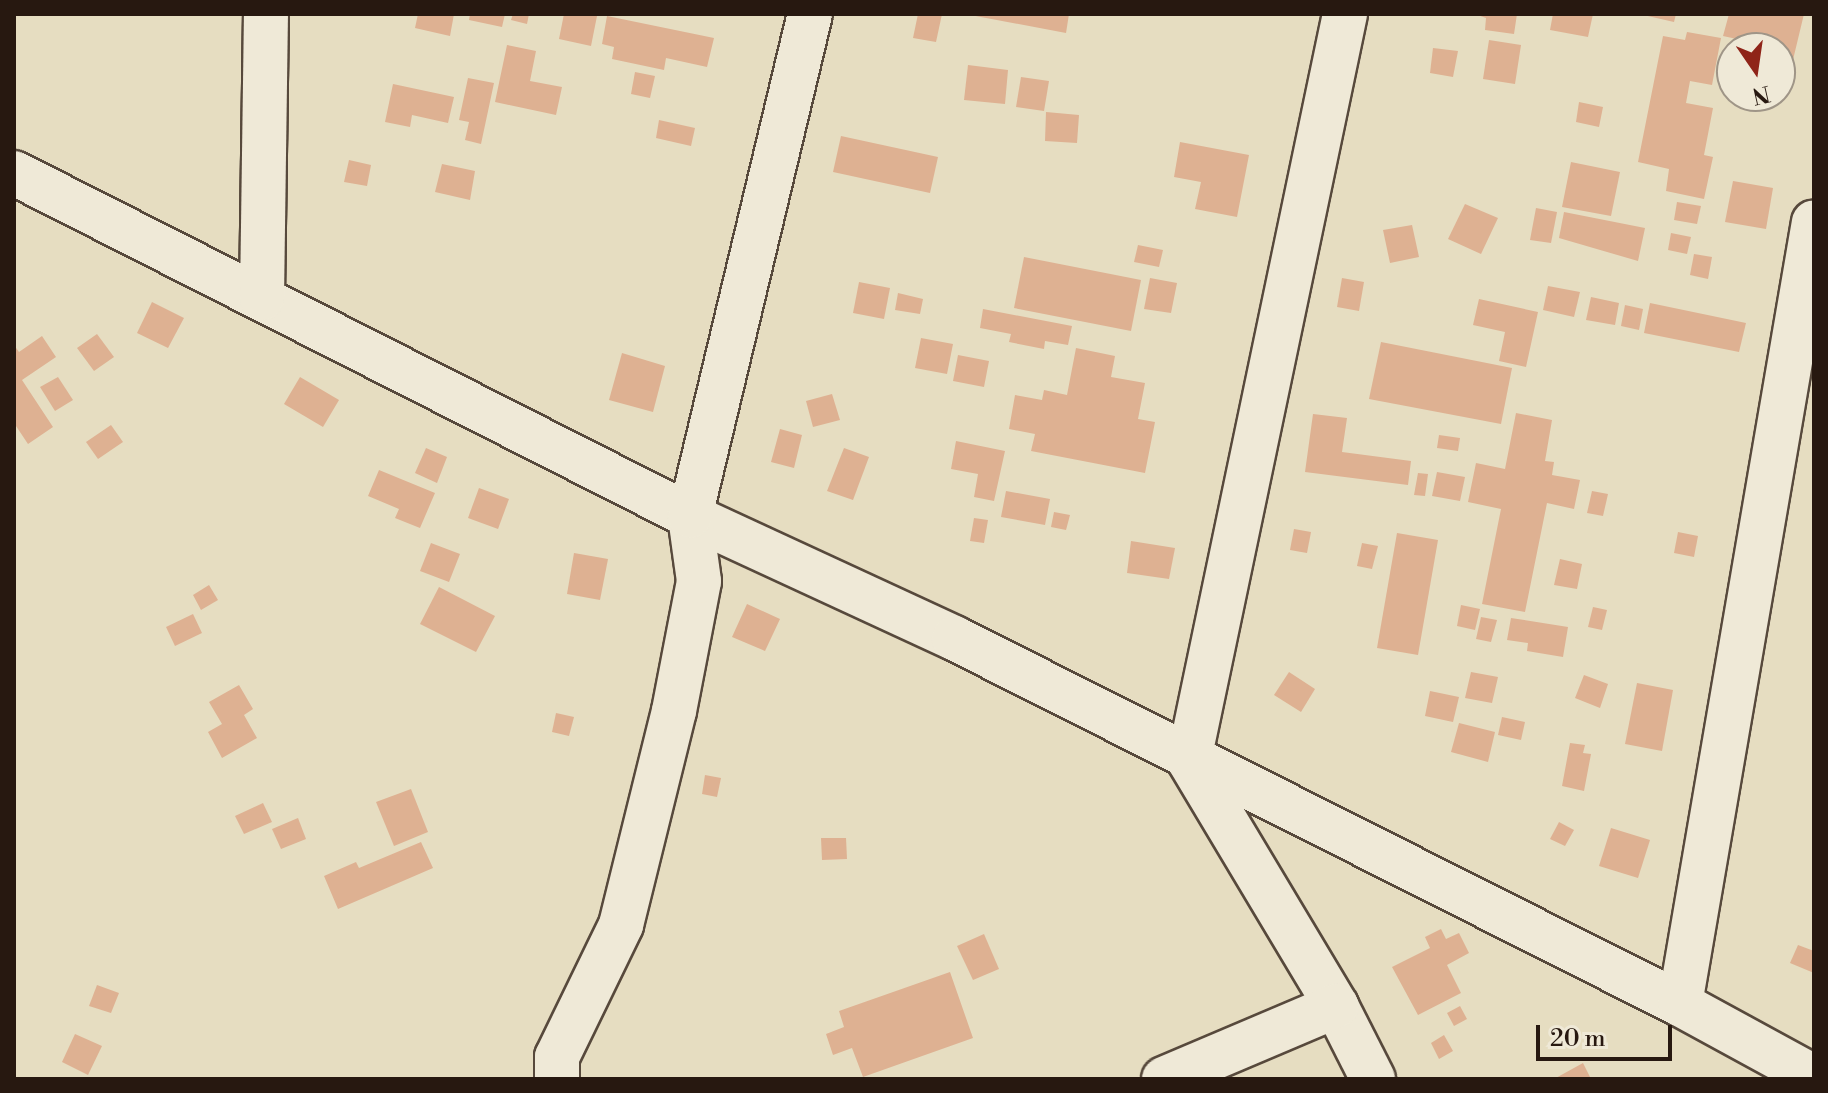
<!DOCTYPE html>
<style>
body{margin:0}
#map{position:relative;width:1828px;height:1093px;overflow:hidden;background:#e6ddc1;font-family:"Libre Bodoni",serif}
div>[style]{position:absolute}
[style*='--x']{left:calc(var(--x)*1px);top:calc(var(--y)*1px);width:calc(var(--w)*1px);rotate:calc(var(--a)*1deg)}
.building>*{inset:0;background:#deb192}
.roads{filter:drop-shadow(2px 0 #57493c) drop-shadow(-2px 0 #57493c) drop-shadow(0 2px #57493c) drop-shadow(0 -2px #57493c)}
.minor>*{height:44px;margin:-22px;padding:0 22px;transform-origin:22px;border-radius:22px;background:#efe9d7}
span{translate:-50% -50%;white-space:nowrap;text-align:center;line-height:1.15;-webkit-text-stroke:8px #efe9d7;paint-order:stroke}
.frame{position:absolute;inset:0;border:16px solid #271810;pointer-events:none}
.north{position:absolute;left:1716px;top:32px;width:80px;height:80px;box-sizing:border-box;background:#efe9d7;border:2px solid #9f9587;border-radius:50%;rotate:167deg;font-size:22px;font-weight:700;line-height:32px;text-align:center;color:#271810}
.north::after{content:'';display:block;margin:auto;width:28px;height:36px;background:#8f2418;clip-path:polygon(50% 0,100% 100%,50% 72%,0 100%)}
.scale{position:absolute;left:1536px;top:1025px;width:136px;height:36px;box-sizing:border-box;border:4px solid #271810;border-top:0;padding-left:10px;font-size:24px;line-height:28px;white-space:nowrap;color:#271810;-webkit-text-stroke:6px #efe9d7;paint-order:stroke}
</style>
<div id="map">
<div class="building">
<div style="clip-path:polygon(418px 14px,454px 14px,450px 36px,415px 28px)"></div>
<div style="clip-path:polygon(470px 14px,505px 14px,502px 27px,469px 20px)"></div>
<div style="clip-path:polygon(513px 14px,529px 14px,527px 24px,511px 20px)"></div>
<div style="clip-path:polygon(564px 14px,597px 16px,591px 46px,559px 39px)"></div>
<div style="clip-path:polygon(918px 14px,942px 14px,936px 42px,913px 38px)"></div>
<div style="clip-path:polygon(965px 14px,1069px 14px,1066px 33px)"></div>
<div style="clip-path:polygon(1475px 14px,1517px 14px,1514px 34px,1485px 30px,1486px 18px)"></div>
<div style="clip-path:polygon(1553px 14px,1593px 14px,1588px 37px,1550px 30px)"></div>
<div style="clip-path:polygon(1639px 14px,1676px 14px,1674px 22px)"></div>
<div style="clip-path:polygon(1729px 14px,1804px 14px,1785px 93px,1780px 91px,1780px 48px,1754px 48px,1755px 43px,1723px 36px)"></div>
<div style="clip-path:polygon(607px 16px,714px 38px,707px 67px,666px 58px,664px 70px,612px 59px,614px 47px,602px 44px)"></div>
<div style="clip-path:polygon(1687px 32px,1721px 38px,1712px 85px,1690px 81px,1686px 103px,1713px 108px,1704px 155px,1713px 157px,1704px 199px,1666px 191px,1669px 169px,1638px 162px,1663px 36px,1685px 40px)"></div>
<div style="clip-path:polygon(1489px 40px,1521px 45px,1515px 84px,1483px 79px)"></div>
<div style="clip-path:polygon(507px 45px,536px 51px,530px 81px,562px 87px,556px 115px,495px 102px)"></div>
<div style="clip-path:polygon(1433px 48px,1458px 51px,1453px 77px,1430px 73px)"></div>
<div style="clip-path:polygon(968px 65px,1008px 70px,1005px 104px,964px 100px)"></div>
<div style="clip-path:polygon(635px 72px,655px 76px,650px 98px,631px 94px)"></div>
<div style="clip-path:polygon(1021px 77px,1049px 81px,1044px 111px,1016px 107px)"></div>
<div style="clip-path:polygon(468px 78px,494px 83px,481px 144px,465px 140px,469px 122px,459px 120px)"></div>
<div style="clip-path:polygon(393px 84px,454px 97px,448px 123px,412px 115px,410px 127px,385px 122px)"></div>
<div style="clip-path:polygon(1579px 102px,1603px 107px,1599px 127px,1576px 122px)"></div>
<div style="clip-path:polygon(1046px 112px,1079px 115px,1077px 143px,1045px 141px)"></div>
<div style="clip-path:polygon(659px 120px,695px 128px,691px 146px,656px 138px)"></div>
<div style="clip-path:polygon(841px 136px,938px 157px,930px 193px,833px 172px)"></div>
<div style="clip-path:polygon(1180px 142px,1249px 155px,1237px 217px,1195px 209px,1201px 182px,1174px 177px)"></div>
<div style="clip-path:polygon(349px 160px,371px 165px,367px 186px,344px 182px)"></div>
<div style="clip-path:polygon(1571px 162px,1620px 172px,1611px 216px,1562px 207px)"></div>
<div style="clip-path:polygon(442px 164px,475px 171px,470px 200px,435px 192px)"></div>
<div style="clip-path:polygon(1733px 181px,1773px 188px,1766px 229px,1725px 222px)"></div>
<div style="clip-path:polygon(1677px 202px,1701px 206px,1697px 224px,1674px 220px)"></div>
<div style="clip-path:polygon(1465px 204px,1498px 218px,1481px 254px,1448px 239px)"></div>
<div style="clip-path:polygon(1536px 208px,1557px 212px,1551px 243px,1530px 240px)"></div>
<div style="clip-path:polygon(1564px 212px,1645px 228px,1638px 261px,1559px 238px)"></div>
<div style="clip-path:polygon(1412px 225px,1419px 257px,1390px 263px,1383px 230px)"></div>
<div style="clip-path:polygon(1671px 233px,1691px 237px,1687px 254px,1668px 250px)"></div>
<div style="clip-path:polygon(1138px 245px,1163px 250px,1159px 267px,1134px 262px)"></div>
<div style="clip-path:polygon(1694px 254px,1712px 257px,1708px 279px,1690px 275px)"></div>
<div style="clip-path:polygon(1024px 257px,1141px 280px,1131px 331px,1014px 308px)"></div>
<div style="clip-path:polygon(1150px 278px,1177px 283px,1171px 313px,1144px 309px)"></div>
<div style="clip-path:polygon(1342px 278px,1364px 282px,1359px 311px,1337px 307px)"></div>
<div style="clip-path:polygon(859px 282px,890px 288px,884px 319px,853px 313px)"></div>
<div style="clip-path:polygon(1548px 286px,1580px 292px,1574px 317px,1543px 310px)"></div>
<div style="clip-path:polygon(898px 293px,923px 299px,920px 314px,895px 310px)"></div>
<div style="clip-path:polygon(1591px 297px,1619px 303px,1615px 325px,1586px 320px)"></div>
<div style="clip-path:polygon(1479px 299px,1538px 312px,1526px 367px,1499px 361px,1505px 332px,1473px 325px)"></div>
<div style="clip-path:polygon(152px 302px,184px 318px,168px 348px,137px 333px)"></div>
<div style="clip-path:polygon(1650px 303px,1746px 323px,1739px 352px,1644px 333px)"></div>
<div style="clip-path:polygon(1625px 305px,1643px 309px,1639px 330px,1621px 326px)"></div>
<div style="clip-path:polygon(983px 309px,1072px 326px,1068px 345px,1045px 341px,1044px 349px,1009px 342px,1011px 334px,980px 328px)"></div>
<div style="clip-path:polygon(97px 334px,114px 357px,94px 371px,77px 348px)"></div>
<div style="clip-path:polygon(42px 336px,56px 357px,22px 380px,53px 427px,28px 444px,14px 423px,14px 345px,19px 352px)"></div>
<div style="clip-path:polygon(921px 338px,953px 344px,947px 374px,915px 368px)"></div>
<div style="clip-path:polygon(1381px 342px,1512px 368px,1501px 424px,1369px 399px)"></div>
<div style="clip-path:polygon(1076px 348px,1115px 356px,1111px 377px,1145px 383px,1138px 419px,1155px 422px,1145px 473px,1031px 451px,1035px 434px,1009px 429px,1015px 395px,1042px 400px,1044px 390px,1067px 395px)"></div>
<div style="clip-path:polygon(622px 353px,665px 366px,653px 412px,609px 400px)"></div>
<div style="clip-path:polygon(958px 355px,989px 361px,984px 387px,953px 381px)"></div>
<div style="clip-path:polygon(58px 377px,73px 400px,55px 411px,40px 387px)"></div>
<div style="clip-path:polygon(300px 377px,339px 400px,323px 427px,284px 404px)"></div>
<div style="clip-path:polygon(832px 394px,840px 420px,813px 427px,806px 401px)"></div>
<div style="clip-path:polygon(1516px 413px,1552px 420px,1545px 461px,1554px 462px,1552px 475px,1580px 480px,1574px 509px,1547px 503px,1525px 612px,1482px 604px,1501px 509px,1468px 502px,1476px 463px,1505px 469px)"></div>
<div style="clip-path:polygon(1313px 414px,1347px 418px,1342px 452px,1411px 461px,1408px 485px,1305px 472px)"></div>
<div style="clip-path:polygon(111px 425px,123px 442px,98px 459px,86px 442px)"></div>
<div style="clip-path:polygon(780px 429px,802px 435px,794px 468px,771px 462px)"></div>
<div style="clip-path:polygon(1439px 435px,1460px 438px,1458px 451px,1437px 448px)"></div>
<div style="clip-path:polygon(956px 441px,1005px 451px,994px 501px,974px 497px,978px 474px,951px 469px)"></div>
<div style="clip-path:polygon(426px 448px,447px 457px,437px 483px,415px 473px)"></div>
<div style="clip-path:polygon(844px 448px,869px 457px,853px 500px,827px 491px)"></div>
<div style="clip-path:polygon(379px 470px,435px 493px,420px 528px,395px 518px,399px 509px,368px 496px)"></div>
<div style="clip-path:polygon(1437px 472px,1465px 477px,1460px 501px,1432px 496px)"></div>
<div style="clip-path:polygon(1418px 473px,1428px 474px,1425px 496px,1414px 495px)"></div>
<div style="clip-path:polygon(479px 488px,509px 499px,498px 529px,468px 518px)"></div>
<div style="clip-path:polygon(1006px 491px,1050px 499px,1045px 525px,1001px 517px)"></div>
<div style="clip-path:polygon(1592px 491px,1608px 494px,1603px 516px,1587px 513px)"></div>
<div style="clip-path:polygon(1054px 512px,1070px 515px,1066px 530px,1051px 527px)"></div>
<div style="clip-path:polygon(974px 518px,988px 520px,984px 543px,970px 541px)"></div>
<div style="clip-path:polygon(1294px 529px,1311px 532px,1307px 553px,1290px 550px)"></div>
<div style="clip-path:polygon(1678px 532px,1698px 536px,1694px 557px,1674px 553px)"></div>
<div style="clip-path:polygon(1397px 533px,1438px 540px,1418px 655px,1377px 648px)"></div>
<div style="clip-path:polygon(1131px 541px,1175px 548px,1169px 579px,1127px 573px)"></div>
<div style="clip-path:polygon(431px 543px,460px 554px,449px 582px,420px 571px)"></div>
<div style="clip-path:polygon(1362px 543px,1378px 546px,1372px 569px,1357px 566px)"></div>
<div style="clip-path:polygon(574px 553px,608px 559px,600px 600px,567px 594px)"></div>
<div style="clip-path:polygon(1560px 559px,1582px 564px,1577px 589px,1554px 585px)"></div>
<div style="clip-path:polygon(209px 585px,218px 600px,201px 610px,193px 595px)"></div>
<div style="clip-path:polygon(439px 587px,495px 616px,476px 652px,420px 624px)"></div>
<div style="clip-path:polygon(747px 604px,780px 619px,765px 651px,732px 637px)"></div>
<div style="clip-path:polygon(1461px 605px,1480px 609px,1475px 630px,1457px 626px)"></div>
<div style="clip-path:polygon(1593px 607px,1607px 610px,1602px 630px,1588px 627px)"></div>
<div style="clip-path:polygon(193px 614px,202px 633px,175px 646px,166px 627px)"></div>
<div style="clip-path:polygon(1481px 617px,1497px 620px,1491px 642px,1476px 639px)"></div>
<div style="clip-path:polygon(1511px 618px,1568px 627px,1563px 657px,1527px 651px,1528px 643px,1507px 640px)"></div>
<div style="clip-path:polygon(1289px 672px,1315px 689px,1301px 712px,1274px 695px)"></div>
<div style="clip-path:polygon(1471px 672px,1498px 677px,1492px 703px,1465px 698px)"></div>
<div style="clip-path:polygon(1584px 675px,1608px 684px,1600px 708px,1575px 698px)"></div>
<div style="clip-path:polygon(1637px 683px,1673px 690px,1662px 751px,1625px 744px)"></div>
<div style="clip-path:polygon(239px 685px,253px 709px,244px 715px,257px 738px,222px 758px,208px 732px,222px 724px,209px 702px)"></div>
<div style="clip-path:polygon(1430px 691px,1459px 697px,1453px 722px,1425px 716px)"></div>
<div style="clip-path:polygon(556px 713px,574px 717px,569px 736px,552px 732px)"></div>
<div style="clip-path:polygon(1502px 717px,1525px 722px,1521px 740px,1498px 735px)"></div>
<div style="clip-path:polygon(1459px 723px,1495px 732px,1488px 762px,1451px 752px)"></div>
<div style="clip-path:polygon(1570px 743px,1585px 745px,1583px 753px,1591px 754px,1584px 791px,1562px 786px)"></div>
<div style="clip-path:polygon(705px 775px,721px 778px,717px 797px,702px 794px)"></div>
<div style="clip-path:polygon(411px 789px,428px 832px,394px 846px,376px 802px)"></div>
<div style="clip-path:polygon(263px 803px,272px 822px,244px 834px,235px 816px)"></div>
<div style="clip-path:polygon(298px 818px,306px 839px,281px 849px,272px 829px)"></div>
<div style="clip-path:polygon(1559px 822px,1574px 830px,1565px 846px,1550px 839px)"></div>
<div style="clip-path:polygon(1611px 828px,1650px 840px,1638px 878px,1599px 866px)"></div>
<div style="clip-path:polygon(821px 838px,846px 838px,847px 859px,822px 860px)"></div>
<div style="clip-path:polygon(421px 842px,433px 868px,338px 909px,324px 876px,356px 862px,359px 868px)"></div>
<div style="clip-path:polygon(1441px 929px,1446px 939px,1459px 933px,1469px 953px,1447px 965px,1461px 993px,1418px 1015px,1392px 967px,1430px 948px,1425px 937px)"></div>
<div style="clip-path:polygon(984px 934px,999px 969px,973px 980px,957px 946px)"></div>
<div style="clip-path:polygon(1798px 945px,1814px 951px,1814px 973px,1790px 963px)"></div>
<div style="clip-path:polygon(950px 972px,973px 1038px,863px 1077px,852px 1048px,833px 1055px,826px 1034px,844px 1027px,839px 1011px)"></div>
<div style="clip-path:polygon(97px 985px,119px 993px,111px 1013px,89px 1006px)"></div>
<div style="clip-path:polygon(1460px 1006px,1467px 1019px,1454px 1026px,1447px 1013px)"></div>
<div style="clip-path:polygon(75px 1034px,102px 1046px,88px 1075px,62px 1062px)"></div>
<div style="clip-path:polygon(1444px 1035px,1453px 1051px,1439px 1059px,1431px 1043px)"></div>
<div style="clip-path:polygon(1583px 1063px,1591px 1079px,1554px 1079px)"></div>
</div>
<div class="roads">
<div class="minor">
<div style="--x:1345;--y:14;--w:762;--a:101.81"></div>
<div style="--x:1189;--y:760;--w:287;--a:59.1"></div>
<div style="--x:1336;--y:1006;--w:82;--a:63.1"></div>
<div style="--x:14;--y:173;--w:758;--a:26.9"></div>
<div style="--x:690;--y:516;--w:291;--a:24.8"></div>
<div style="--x:954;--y:638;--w:813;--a:26.75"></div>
<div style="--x:1680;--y:1004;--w:153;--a:28.6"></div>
<div style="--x:262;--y:298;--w:284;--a:-89.2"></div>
<div style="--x:1680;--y:1004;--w:793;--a:-80.28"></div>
<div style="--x:557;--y:1079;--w:22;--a:-90"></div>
<div style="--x:557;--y:1057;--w:147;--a:-64.1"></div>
<div style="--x:621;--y:925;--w:220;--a:-76.1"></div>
<div style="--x:674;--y:711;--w:132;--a:-79.1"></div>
<div style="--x:699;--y:581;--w:66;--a:-97.9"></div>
<div style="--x:690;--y:516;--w:516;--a:-76.56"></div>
<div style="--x:1164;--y:1079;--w:187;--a:-23"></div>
</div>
</div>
<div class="frame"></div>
<div class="north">N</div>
<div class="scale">20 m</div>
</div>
